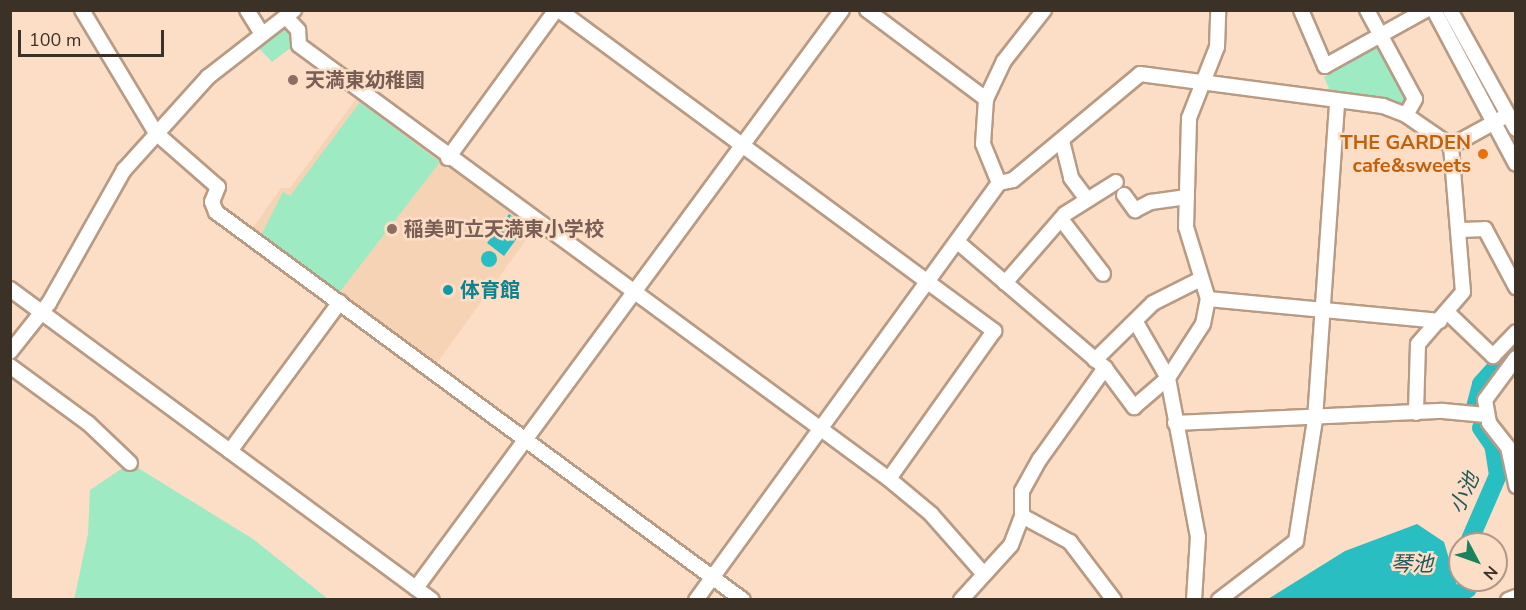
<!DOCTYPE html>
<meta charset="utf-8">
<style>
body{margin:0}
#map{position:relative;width:1526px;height:610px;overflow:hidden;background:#fcddc6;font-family:"Nunito Sans","Noto Sans JP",sans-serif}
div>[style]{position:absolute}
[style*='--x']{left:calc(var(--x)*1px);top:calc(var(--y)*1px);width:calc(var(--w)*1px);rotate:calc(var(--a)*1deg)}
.built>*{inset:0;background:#f7d3b6}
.green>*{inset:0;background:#9eeac3}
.water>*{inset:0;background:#28bec2}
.round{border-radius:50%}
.river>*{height:18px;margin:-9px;padding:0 9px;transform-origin:9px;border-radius:9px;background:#28bec2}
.roads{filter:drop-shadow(2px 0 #b89b85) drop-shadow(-2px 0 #b89b85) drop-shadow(0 2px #b89b85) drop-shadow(0 -2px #b89b85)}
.minor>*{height:14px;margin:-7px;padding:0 7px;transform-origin:7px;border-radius:7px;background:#fff}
.dots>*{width:16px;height:16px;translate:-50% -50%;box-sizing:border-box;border:3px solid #fcddc6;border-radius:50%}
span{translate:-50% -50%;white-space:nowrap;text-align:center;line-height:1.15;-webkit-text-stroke:5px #fcddc6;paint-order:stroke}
.education-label{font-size:20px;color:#785e54;font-weight:700}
.left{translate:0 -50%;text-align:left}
.food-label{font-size:20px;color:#c56008;font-weight:700}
.right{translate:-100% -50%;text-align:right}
.culture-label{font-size:20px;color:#0d838f;font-weight:700}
.water-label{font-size:21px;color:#20595b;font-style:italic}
.frame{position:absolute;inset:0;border:12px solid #3c3127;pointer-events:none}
.north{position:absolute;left:1448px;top:532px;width:60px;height:60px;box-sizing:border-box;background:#fcddc6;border:2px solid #af9886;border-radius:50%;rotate:131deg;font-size:16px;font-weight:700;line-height:24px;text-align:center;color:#3c3127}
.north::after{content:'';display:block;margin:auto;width:21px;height:27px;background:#1a835e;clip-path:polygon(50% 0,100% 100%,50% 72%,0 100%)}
.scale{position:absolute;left:18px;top:30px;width:146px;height:27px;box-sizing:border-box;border:3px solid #3c3127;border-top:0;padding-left:8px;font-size:18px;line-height:21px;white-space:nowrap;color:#3c3127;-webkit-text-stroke:4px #fcddc6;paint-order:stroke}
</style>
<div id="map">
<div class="built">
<div style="clip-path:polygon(358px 96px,536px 226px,434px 367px,249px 233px,281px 188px,290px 188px)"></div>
</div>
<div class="green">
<div style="clip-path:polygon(283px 21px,292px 28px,293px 46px,272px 62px,256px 45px)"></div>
<div style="clip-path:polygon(1377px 47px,1409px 102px,1405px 106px,1332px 95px,1324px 77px)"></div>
<div style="clip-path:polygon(360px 102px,440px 162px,339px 293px,261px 235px,283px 192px,290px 196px)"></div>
<div style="clip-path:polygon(130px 463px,253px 539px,328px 599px,74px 600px,88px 534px,90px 490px)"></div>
</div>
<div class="water">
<div style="clip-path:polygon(509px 214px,526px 226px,504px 256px,487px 243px)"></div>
<div class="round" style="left:481px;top:251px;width:16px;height:16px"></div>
<div style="clip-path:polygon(1417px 524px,1444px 542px,1461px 599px,1268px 599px,1345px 551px)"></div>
</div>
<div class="river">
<div style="--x:1475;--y:407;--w:24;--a:-75"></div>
<div style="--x:1481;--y:384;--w:52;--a:-48.1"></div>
<div style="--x:1468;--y:544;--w:75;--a:-66.5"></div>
<div style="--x:1498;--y:475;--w:30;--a:-99"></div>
<div style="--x:1493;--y:445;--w:21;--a:-125"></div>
<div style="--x:1389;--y:600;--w:61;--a:-1.9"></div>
<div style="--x:1450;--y:598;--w:20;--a:-27"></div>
</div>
<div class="roads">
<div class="minor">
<div style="--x:82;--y:10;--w:144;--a:59"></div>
<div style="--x:156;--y:133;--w:82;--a:41.1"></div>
<div style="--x:218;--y:187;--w:16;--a:112"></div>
<div style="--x:212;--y:202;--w:11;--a:68"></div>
<div style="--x:216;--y:212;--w:654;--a:36.36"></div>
<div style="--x:247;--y:10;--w:28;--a:58"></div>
<div style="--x:559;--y:10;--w:541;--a:36.42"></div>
<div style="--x:994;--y:331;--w:181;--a:125.4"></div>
<div style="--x:867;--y:10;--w:149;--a:36.8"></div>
<div style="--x:1301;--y:10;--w:61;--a:66.8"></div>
<div style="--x:1325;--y:66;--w:115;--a:-29"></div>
<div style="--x:1367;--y:10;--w:101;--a:61.7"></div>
<div style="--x:1415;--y:99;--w:18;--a:119"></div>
<div style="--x:1434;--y:10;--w:174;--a:62"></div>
<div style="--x:1450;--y:10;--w:136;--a:61"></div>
<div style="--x:286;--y:17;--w:18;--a:47"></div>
<div style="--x:298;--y:30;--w:15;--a:86"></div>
<div style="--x:299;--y:45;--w:732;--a:36.34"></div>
<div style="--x:889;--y:479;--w:55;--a:39.8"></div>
<div style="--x:931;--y:514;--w:79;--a:48.6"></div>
<div style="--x:1062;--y:141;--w:38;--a:76"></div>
<div style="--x:1071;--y:178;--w:25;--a:53"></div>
<div style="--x:1451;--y:146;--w:58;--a:-28.8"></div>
<div style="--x:448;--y:158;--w:183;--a:-53.9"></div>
<div style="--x:999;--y:183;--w:14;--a:-12"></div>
<div style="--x:1013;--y:180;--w:165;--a:-39.8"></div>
<div style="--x:1140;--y:74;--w:245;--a:7.5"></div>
<div style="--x:1383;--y:106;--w:25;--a:21"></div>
<div style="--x:1406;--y:115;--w:55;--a:34.6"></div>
<div style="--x:1451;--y:146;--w:146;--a:85.3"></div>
<div style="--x:1463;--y:292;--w:69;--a:130.9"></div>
<div style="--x:1418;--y:344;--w:69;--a:91.7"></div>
<div style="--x:1124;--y:195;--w:19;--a:54"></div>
<div style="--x:1135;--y:210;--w:18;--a:-27"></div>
<div style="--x:1151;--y:202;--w:36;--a:-8"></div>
<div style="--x:1061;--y:219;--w:69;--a:52.6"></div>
<div style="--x:1460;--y:230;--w:25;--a:-2"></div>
<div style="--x:1485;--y:229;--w:66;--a:61.9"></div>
<div style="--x:960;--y:244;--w:191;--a:40.5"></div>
<div style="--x:1105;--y:368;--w:49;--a:53.4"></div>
<div style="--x:1134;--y:407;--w:45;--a:-40.5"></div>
<div style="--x:1168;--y:378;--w:62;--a:-119.9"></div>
<div style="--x:1005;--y:283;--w:91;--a:-49"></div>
<div style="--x:1065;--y:214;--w:60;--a:-32.1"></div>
<div style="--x:10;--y:289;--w:524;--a:36.39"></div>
<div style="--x:1208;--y:299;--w:233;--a:5.4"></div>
<div style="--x:1447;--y:312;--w:64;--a:43.7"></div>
<div style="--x:1493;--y:356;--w:33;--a:-46"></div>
<div style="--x:10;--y:352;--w:63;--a:-51.5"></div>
<div style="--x:49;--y:303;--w:153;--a:-60.6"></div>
<div style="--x:124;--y:170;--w:125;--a:-47.9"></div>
<div style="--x:208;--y:77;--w:109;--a:-37.9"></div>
<div style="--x:1516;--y:358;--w:52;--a:126.4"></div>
<div style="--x:1485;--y:400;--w:23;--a:80"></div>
<div style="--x:1489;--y:423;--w:31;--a:52"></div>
<div style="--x:1508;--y:447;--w:40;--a:78"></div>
<div style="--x:1095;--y:360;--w:81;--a:-44.5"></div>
<div style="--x:1153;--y:303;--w:54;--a:-26.6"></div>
<div style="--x:10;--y:366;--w:97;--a:36.2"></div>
<div style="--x:88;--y:423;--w:58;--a:43.6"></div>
<div style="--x:1175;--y:423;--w:268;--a:-2.6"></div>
<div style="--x:1443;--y:411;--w:43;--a:5.3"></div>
<div style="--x:230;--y:451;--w:185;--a:-53.6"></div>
<div style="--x:1022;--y:516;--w:25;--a:-90"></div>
<div style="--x:1022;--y:491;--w:37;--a:-61"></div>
<div style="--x:1040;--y:459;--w:112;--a:-54.5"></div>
<div style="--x:416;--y:588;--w:718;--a:-53.61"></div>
<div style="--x:696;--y:600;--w:515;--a:-54"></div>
<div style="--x:999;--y:183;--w:42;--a:-112.3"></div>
<div style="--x:983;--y:144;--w:45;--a:-86.2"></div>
<div style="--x:986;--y:99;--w:42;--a:-64.7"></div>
<div style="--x:1004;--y:61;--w:65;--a:-51.9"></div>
<div style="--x:961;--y:600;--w:74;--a:-47.7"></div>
<div style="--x:1011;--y:545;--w:31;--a:-69"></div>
<div style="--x:1022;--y:516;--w:55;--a:28.4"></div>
<div style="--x:1070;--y:542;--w:73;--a:52.8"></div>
<div style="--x:1194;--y:600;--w:63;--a:-86.4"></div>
<div style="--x:1198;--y:537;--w:162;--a:-100.7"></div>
<div style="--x:1168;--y:378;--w:64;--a:-57.1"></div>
<div style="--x:1203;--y:324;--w:25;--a:-79"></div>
<div style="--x:1208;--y:299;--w:75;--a:-107"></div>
<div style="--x:1186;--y:227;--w:109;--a:-88.4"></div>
<div style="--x:1189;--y:118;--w:76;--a:-68.5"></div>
<div style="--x:1217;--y:47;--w:37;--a:-88"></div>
<div style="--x:1219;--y:600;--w:97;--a:-37.5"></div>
<div style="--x:1296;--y:541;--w:123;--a:-81.1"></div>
<div style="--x:1315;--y:419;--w:319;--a:-86"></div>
<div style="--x:1508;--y:600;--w:9;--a:-21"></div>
</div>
</div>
<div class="dots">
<div style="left:293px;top:80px;background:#8d6e63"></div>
<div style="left:1483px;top:154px;background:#e8710a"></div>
<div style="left:392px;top:229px;background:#8d6e63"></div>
<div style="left:448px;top:290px;background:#0f9aa8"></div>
</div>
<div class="education-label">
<span class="left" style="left:305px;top:80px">天満東幼稚園</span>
<span class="left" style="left:404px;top:229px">稲美町立天満東小学校</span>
</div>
<div class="food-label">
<span class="right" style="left:1471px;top:154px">THE GARDEN<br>cafe&amp;sweets</span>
</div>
<div class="culture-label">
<span class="left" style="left:460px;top:290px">体育館</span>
</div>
<div class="water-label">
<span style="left:1464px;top:493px;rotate:-65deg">小池</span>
<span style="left:1412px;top:564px">琴池</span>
</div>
<div class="frame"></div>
<div class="north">N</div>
<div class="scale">100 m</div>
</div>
